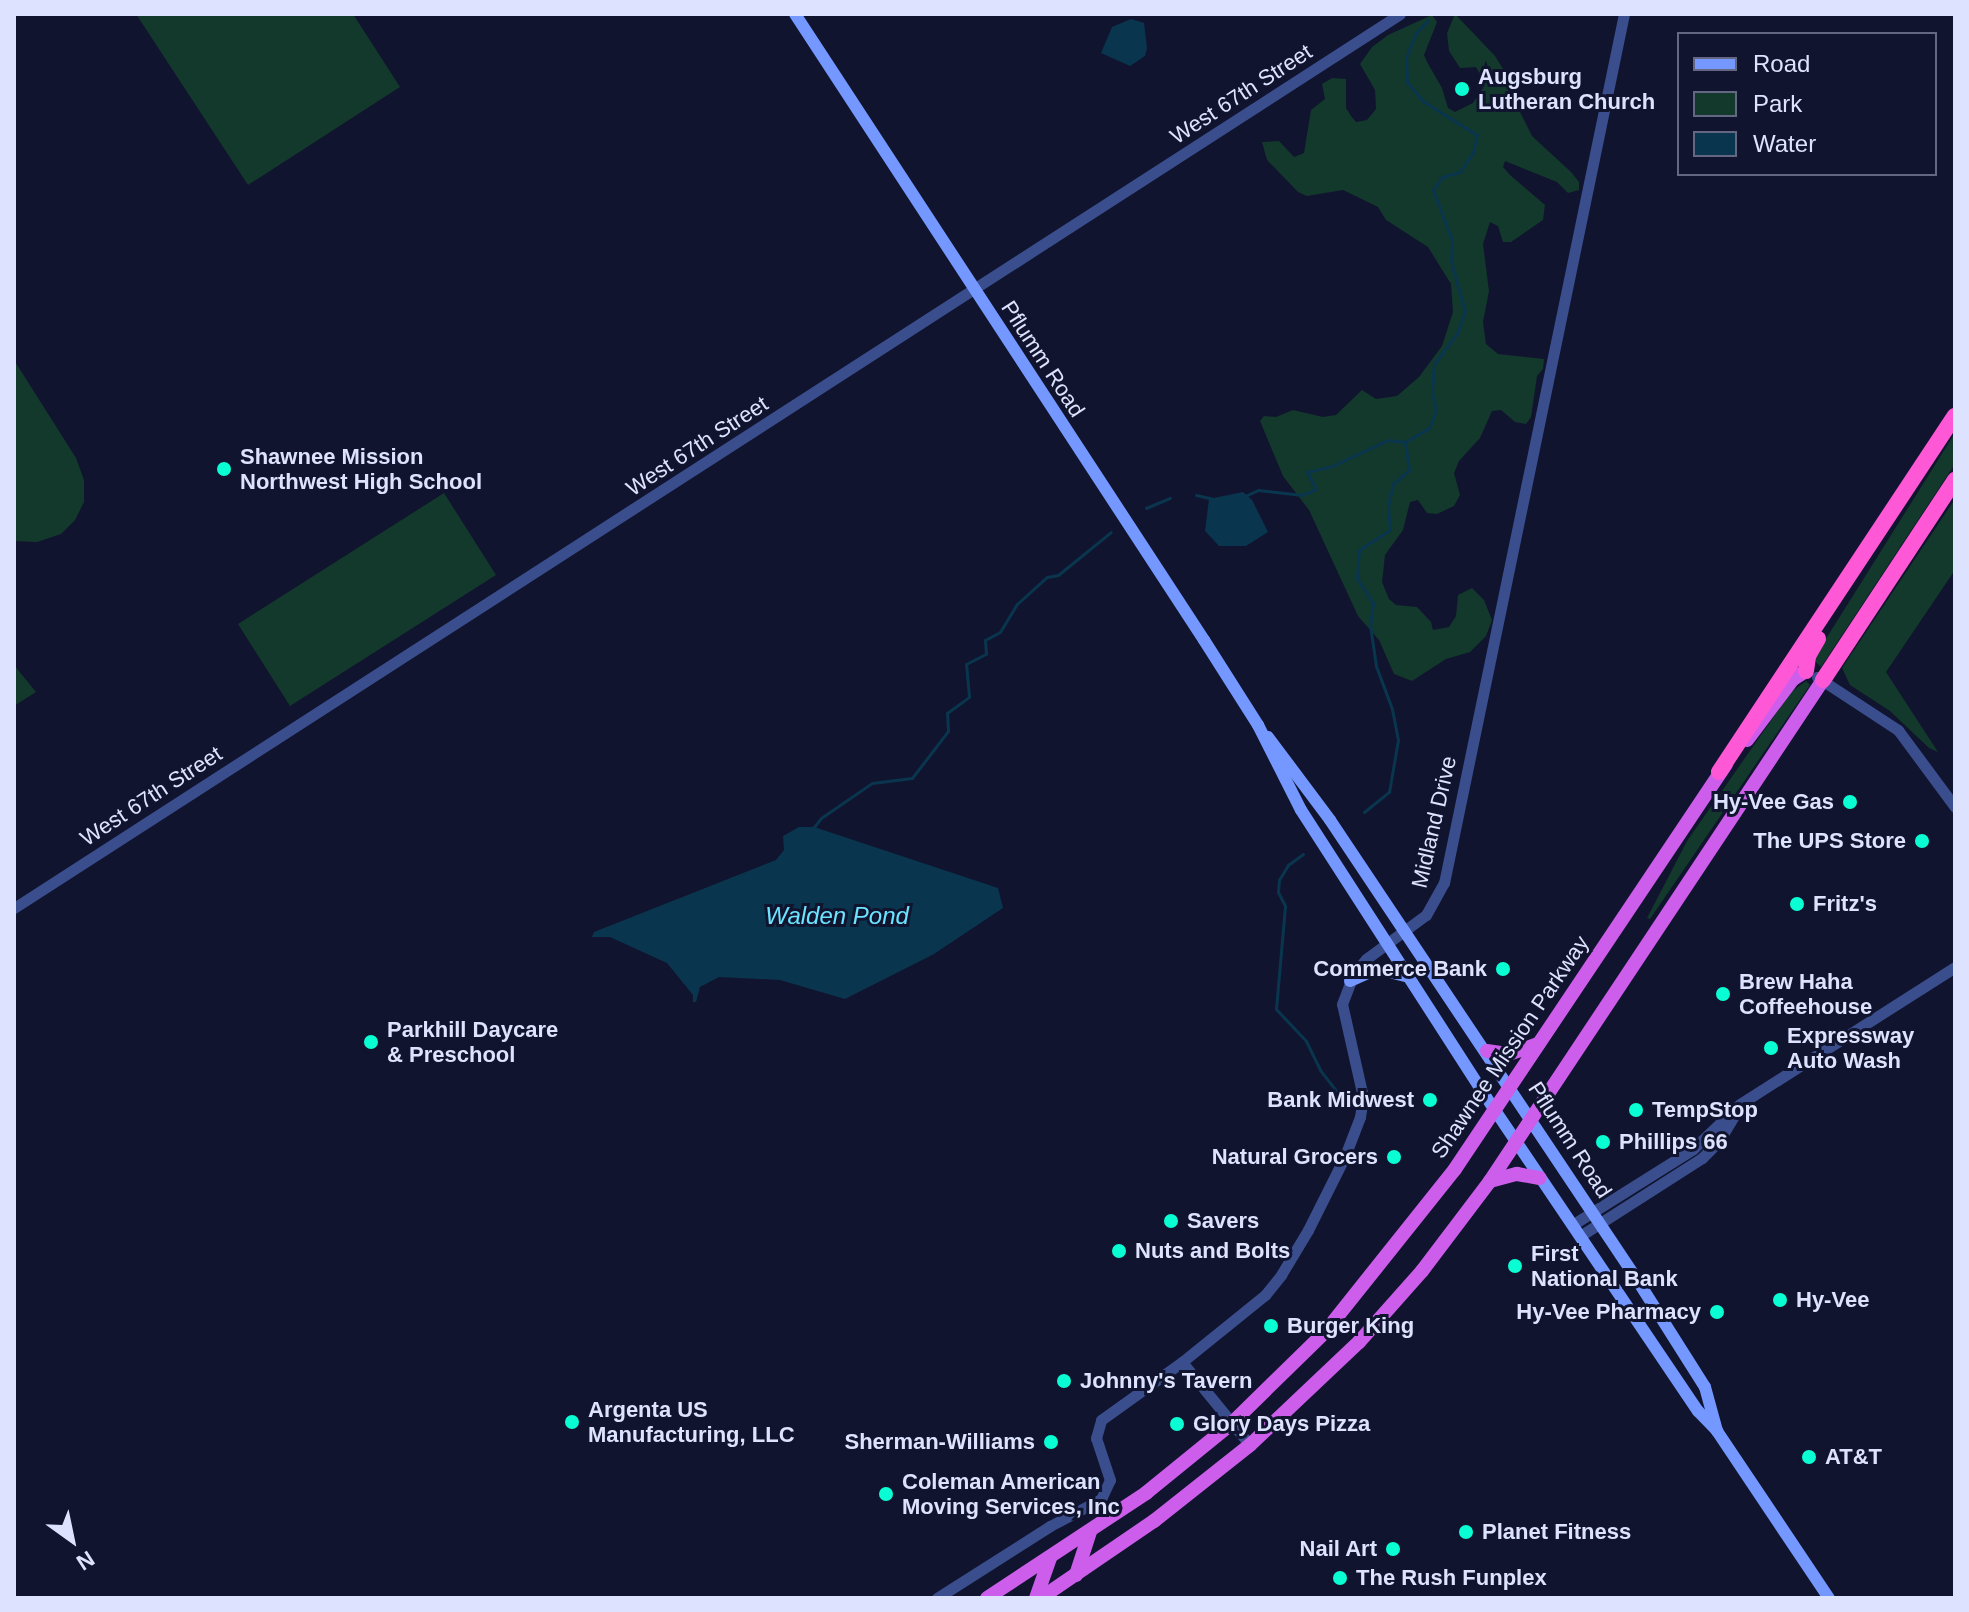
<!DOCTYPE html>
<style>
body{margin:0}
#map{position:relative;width:1969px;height:1612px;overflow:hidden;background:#11142e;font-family:Arial,sans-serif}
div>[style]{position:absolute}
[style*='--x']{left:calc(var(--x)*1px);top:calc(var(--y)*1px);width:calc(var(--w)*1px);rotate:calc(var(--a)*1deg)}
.green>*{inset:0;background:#13382c}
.water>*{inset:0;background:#09364e}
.stream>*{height:3px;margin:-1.5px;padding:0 1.5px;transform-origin:1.5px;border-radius:1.5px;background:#09364e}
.tertiary>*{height:11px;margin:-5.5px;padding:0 5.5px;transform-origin:5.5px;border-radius:5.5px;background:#3a4e8e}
.secondary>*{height:12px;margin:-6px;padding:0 6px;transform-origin:6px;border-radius:6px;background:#7498ff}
.trunk>*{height:14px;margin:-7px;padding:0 7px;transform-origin:7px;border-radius:7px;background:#cc5eeb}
.motorway>*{height:16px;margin:-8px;padding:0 8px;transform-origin:8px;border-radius:8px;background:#ff58d7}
.dots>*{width:22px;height:22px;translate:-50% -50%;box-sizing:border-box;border:4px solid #11142e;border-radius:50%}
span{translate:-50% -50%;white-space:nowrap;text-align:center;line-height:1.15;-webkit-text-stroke:6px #11142e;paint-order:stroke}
.poi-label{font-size:22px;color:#dde3ff;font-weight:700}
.left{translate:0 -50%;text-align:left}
.right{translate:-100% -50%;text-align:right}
.street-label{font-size:22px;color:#dde3ff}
.water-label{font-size:24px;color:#6be4ff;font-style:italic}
.frame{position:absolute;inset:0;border:16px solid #dde3ff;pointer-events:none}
.legend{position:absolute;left:1677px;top:32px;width:260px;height:144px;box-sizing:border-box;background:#11142e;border:2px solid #636782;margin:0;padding:10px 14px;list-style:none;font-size:24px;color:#dde3ff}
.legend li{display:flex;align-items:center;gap:16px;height:40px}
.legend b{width:40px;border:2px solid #636782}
.north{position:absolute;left:32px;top:1500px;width:80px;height:80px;-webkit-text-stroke:6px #11142e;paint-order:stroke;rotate:147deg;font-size:22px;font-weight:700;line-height:32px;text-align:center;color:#dde3ff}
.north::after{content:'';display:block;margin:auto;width:28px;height:36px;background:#dde3ff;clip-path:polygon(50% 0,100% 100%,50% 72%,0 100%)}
</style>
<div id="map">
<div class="green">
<div style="clip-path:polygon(136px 14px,353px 14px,400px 87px,248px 185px)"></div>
<div style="clip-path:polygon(1455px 14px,1495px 56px,1518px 93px,1520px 112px,1532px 136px,1571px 172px,1579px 182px,1579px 190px,1568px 193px,1557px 182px,1505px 161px,1503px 167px,1510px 175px,1545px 205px,1543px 220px,1511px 242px,1503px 242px,1498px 226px,1490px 222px,1483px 244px,1489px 291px,1483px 322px,1486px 344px,1498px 354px,1544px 359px,1543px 369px,1537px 376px,1531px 417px,1526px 424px,1515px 422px,1501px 410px,1492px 411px,1480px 438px,1459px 461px,1454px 473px,1460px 495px,1454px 506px,1437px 514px,1427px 513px,1418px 500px,1410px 502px,1403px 530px,1385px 555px,1382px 582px,1389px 599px,1396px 605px,1417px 607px,1431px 622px,1433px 630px,1449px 627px,1456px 616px,1458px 595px,1472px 588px,1484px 600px,1492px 620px,1486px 636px,1470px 652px,1446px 659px,1412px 681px,1394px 674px,1379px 640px,1358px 616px,1309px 510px,1283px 476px,1260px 421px,1264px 416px,1276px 417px,1293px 410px,1323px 417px,1336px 415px,1362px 390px,1376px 399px,1397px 396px,1419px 377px,1442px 346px,1453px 312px,1451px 284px,1428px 247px,1386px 220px,1378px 207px,1343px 190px,1307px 196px,1298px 192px,1267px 160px,1262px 142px,1279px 141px,1294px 157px,1304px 153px,1311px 110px,1325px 99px,1322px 84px,1332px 78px,1346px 79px,1346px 108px,1351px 116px,1356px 122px,1367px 120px,1376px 109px,1375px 90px,1360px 64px,1372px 47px,1388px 35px,1432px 15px,1437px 22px,1424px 55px,1427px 62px,1442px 88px,1448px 108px,1455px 112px,1473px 103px,1483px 88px,1481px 76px,1476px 67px,1460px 68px,1449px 51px,1447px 33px)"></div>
<div style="clip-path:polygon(14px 360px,76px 458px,84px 480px,84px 502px,75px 520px,61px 534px,37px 542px,14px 541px)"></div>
<div style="clip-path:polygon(1955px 433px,1955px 464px,1821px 667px,1815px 661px,1817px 653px)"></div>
<div style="clip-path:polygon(444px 493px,496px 575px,290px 706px,238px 624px)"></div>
<div style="clip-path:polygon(1955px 499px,1955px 570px,1886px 672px,1938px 752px,1929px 748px,1890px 711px,1850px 685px,1842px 668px)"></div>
<div style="clip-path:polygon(14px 665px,36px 692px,14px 706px)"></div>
<div style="clip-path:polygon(1806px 681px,1810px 685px,1650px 919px,1647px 918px,1687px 841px,1791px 692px)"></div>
</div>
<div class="water">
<div style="clip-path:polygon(1131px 19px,1144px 23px,1147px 48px,1145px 56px,1130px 66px,1101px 53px,1112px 27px)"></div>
<div style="clip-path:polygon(1243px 492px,1252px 500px,1268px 532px,1246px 546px,1219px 546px,1205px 531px,1209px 499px)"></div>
<div style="clip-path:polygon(799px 827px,814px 827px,998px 888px,1003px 908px,934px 954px,845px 999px,780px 980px,719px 977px,700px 987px,696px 1002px,693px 1002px,693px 995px,667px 963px,610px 937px,592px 937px,594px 932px,776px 860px,784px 850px,783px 836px)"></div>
</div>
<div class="stream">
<div style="--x:1196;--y:495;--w:17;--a:13"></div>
<div style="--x:1247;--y:495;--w:12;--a:-24"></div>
<div style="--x:1258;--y:490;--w:44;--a:6.5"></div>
<div style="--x:1302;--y:495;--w:15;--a:-23"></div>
<div style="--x:1316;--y:489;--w:19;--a:-118"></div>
<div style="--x:1307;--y:472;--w:26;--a:-13"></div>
<div style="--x:1332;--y:466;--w:62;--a:-24.9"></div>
<div style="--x:1388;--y:440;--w:17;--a:7"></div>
<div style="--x:1405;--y:442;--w:28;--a:-30"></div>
<div style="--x:1429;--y:428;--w:18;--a:-68"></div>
<div style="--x:1436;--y:411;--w:19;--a:-102"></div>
<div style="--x:1432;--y:392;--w:28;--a:-86"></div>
<div style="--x:1434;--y:364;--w:38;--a:-53"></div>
<div style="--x:1457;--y:334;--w:24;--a:-71"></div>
<div style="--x:1465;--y:311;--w:51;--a:-105.9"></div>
<div style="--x:1451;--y:262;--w:22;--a:-87"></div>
<div style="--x:1452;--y:240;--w:53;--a:-110.8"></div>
<div style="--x:1433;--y:190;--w:16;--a:-55"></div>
<div style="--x:1442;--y:177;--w:19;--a:-16"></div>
<div style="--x:1460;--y:172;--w:24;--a:-57"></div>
<div style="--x:1473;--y:152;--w:17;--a:-77"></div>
<div style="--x:1477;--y:135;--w:64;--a:-147.8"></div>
<div style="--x:1423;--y:101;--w:25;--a:-130"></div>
<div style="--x:1407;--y:82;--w:24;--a:-92"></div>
<div style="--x:1406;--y:58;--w:26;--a:-69"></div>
<div style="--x:1415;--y:34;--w:19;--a:-47"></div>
<div style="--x:1146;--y:508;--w:26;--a:-23"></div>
<div style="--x:1364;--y:812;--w:32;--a:-39"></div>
<div style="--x:1389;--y:792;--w:53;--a:-80.2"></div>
<div style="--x:1398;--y:740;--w:32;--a:-101"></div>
<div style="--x:1392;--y:709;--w:46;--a:-110.4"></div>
<div style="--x:1376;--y:666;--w:41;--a:-98.3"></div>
<div style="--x:1370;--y:625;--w:22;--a:-82"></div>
<div style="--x:1373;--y:603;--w:30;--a:-123"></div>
<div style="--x:1357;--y:578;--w:28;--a:-86"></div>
<div style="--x:1359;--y:550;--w:37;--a:-33"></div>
<div style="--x:1390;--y:530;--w:23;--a:-95"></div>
<div style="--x:1388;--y:507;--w:24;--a:-78"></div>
<div style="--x:1393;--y:484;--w:21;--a:-41"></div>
<div style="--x:1409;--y:470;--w:28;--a:-98"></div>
<div style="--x:814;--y:827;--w:11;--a:-52"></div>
<div style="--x:821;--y:818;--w:62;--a:-34.5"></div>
<div style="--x:872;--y:783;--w:40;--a:-7.1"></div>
<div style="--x:912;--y:778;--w:59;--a:-52.5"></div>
<div style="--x:948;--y:731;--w:18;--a:-93"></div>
<div style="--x:947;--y:713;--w:27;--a:-36"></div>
<div style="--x:969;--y:697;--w:33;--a:-95"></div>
<div style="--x:966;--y:664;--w:22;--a:-27"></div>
<div style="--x:986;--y:654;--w:14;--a:-94"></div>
<div style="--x:985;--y:640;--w:17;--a:-28"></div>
<div style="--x:1000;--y:632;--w:33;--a:-59"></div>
<div style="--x:1017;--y:604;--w:40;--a:-42"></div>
<div style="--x:1047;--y:577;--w:11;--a:-10"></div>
<div style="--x:1058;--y:575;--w:68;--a:-39.1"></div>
<div style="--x:1303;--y:854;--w:19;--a:144"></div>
<div style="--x:1288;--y:865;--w:17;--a:121"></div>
<div style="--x:1279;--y:880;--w:12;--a:95"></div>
<div style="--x:1278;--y:892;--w:16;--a:63"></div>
<div style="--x:1285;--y:906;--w:103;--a:95"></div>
<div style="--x:1276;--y:1009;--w:44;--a:46.8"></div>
<div style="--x:1306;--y:1041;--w:32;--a:64"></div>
<div style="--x:1320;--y:1070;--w:28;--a:52"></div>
</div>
<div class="tertiary">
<div style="--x:1817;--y:677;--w:97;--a:33.2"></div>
<div style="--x:1898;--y:730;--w:96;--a:53.5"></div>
<div style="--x:14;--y:908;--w:1649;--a:-32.82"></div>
<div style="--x:1572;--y:1225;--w:143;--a:-32.1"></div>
<div style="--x:1693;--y:1149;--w:65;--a:-43.8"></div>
<div style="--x:1740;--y:1104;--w:255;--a:-32.5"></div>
<div style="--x:1580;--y:1236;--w:145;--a:-32.6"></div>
<div style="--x:1702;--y:1158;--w:24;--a:-45"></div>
<div style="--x:1719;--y:1141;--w:37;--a:-59"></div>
<div style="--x:1182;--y:1362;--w:107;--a:50.7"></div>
<div style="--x:937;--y:1598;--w:134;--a:-32.5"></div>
<div style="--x:1050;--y:1526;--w:58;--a:-27.9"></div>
<div style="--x:1101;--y:1499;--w:21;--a:-65"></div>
<div style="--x:1110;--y:1480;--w:44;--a:-108.4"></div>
<div style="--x:1096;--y:1438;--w:19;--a:-74"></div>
<div style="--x:1101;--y:1420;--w:100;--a:-35.6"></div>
<div style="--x:1182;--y:1362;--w:107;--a:-38.9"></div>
<div style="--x:1265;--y:1295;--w:26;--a:-51"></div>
<div style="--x:1281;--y:1275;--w:52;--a:-59"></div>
<div style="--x:1308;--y:1230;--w:83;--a:-63.4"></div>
<div style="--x:1345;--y:1156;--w:42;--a:-69"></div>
<div style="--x:1360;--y:1117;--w:20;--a:-81"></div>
<div style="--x:1363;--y:1097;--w:95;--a:-102.7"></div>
<div style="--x:1342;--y:1004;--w:33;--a:-69"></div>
<div style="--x:1354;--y:973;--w:18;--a:-49"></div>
<div style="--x:1366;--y:959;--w:74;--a:-36.3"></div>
<div style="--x:1426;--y:915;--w:37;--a:-61"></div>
<div style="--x:1444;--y:883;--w:887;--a:-78.3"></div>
</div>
<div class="secondary">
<div style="--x:795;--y:14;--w:748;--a:56.84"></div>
<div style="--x:1204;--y:640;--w:101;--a:57.6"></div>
<div style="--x:1258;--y:725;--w:95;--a:63.2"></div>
<div style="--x:1301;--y:810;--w:341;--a:57.2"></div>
<div style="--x:1486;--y:1097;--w:379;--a:56"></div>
<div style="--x:1698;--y:1411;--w:28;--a:46"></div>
<div style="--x:1717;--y:1431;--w:201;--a:56.2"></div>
<div style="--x:1268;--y:737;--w:104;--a:53.2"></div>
<div style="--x:1330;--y:820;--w:551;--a:56.25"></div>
<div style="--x:1636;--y:1278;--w:129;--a:57.7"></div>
<div style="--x:1705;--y:1387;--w:46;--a:74.7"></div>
<div style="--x:1350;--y:981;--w:30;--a:-24"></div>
<div style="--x:1377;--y:969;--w:34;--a:14"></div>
</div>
<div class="trunk">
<div style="--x:1747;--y:740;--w:76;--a:-53"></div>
<div style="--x:1793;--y:679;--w:15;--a:-32"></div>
<div style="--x:1487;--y:1051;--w:22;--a:8"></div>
<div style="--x:1509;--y:1054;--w:31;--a:-19"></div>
<div style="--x:1490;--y:1181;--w:28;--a:-15"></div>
<div style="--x:1517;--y:1174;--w:23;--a:10"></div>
<div style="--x:1076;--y:1575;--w:45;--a:-72"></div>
<div style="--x:987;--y:1598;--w:191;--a:-33.4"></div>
<div style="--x:1146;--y:1493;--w:109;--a:-39.1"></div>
<div style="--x:1231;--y:1424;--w:132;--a:-44.4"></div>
<div style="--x:1325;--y:1332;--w:208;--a:-51.4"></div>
<div style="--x:1455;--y:1169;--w:487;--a:-56.2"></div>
<div style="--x:1036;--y:1598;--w:42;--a:-70.7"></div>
<div style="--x:1041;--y:1598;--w:137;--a:-34.3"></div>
<div style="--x:1154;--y:1521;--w:122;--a:-38.4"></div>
<div style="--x:1250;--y:1445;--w:150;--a:-43.4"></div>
<div style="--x:1359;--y:1342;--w:95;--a:-48.4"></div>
<div style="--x:1422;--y:1271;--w:113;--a:-52.9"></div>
<div style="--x:1490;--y:1181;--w:602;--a:-56.39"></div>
</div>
<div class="motorway">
<div style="--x:1806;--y:671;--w:15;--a:-82"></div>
<div style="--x:1808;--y:656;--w:20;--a:-60"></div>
<div style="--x:1823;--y:680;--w:240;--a:-56.6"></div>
<div style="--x:1719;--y:772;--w:427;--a:-56.5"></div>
</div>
<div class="dots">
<div style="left:1462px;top:89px;background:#09ffd3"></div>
<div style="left:224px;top:469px;background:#09ffd3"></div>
<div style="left:1850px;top:802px;background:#09ffd3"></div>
<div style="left:1922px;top:841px;background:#09ffd3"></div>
<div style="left:1797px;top:904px;background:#09ffd3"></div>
<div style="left:1503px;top:969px;background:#09ffd3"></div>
<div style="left:1723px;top:994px;background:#09ffd3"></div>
<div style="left:371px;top:1042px;background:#09ffd3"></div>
<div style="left:1771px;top:1048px;background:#09ffd3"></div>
<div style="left:1430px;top:1100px;background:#09ffd3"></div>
<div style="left:1636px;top:1110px;background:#09ffd3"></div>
<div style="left:1603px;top:1142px;background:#09ffd3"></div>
<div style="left:1394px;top:1157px;background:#09ffd3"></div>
<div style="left:1171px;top:1221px;background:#09ffd3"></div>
<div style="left:1119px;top:1251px;background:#09ffd3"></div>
<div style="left:1515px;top:1266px;background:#09ffd3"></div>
<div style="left:1780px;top:1300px;background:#09ffd3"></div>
<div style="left:1717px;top:1312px;background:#09ffd3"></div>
<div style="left:1271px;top:1326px;background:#09ffd3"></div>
<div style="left:1064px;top:1381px;background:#09ffd3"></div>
<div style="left:572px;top:1422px;background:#09ffd3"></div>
<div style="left:1177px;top:1424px;background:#09ffd3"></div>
<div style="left:1051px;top:1442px;background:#09ffd3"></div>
<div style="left:1809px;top:1457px;background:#09ffd3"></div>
<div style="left:886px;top:1494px;background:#09ffd3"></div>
<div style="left:1466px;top:1532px;background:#09ffd3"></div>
<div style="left:1393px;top:1549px;background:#09ffd3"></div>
<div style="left:1340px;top:1578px;background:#09ffd3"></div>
</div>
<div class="poi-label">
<span class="left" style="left:1478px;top:89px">Augsburg<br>Lutheran Church</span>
<span class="left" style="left:240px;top:469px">Shawnee Mission<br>Northwest High School</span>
<span class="right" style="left:1834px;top:802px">Hy-Vee Gas</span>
<span class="right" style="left:1906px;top:841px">The UPS Store</span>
<span class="left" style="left:1813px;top:904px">Fritz's</span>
<span class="right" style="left:1487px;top:969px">Commerce Bank</span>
<span class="left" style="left:1739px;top:994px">Brew Haha<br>Coffeehouse</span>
<span class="left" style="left:387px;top:1042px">Parkhill Daycare<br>&amp; Preschool</span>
<span class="left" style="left:1787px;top:1048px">Expressway<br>Auto Wash</span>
<span class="right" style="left:1414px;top:1100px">Bank Midwest</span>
<span class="left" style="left:1652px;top:1110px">TempStop</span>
<span class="left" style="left:1619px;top:1142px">Phillips 66</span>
<span class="right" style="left:1378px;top:1157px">Natural Grocers</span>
<span class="left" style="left:1187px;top:1221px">Savers</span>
<span class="left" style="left:1135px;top:1251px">Nuts and Bolts</span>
<span class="left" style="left:1531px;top:1266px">First<br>National Bank</span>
<span class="left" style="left:1796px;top:1300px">Hy-Vee</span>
<span class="right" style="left:1701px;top:1312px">Hy-Vee Pharmacy</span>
<span class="left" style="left:1287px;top:1326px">Burger King</span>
<span class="left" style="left:1080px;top:1381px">Johnny's Tavern</span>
<span class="left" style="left:588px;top:1422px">Argenta US<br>Manufacturing, LLC</span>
<span class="left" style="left:1193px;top:1424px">Glory Days Pizza</span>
<span class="right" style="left:1035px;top:1442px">Sherman-Williams</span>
<span class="left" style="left:1825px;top:1457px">AT&amp;T</span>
<span class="left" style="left:902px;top:1494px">Coleman American<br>Moving Services, Inc</span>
<span class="left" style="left:1482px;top:1532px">Planet Fitness</span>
<span class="right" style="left:1377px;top:1549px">Nail Art</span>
<span class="left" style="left:1356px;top:1578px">The Rush Funplex</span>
</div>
<div class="street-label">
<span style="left:1241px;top:94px;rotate:-33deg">West 67th Street</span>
<span style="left:1043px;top:359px;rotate:57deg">Pflumm Road</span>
<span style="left:697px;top:446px;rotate:-33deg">West 67th Street</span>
<span style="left:151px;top:796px;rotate:-33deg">West 67th Street</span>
<span style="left:1434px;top:822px;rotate:-77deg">Midland Drive</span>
<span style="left:1510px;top:1047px;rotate:-56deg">Shawnee Mission Parkway</span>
<span style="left:1570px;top:1140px;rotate:57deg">Pflumm Road</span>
</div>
<div class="water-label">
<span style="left:837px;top:916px">Walden Pond</span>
</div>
<div class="frame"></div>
<ul class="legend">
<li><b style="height:10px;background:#7498ff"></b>Road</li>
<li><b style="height:22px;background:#13382c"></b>Park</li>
<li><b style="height:22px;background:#09364e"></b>Water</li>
</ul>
<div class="north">N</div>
</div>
